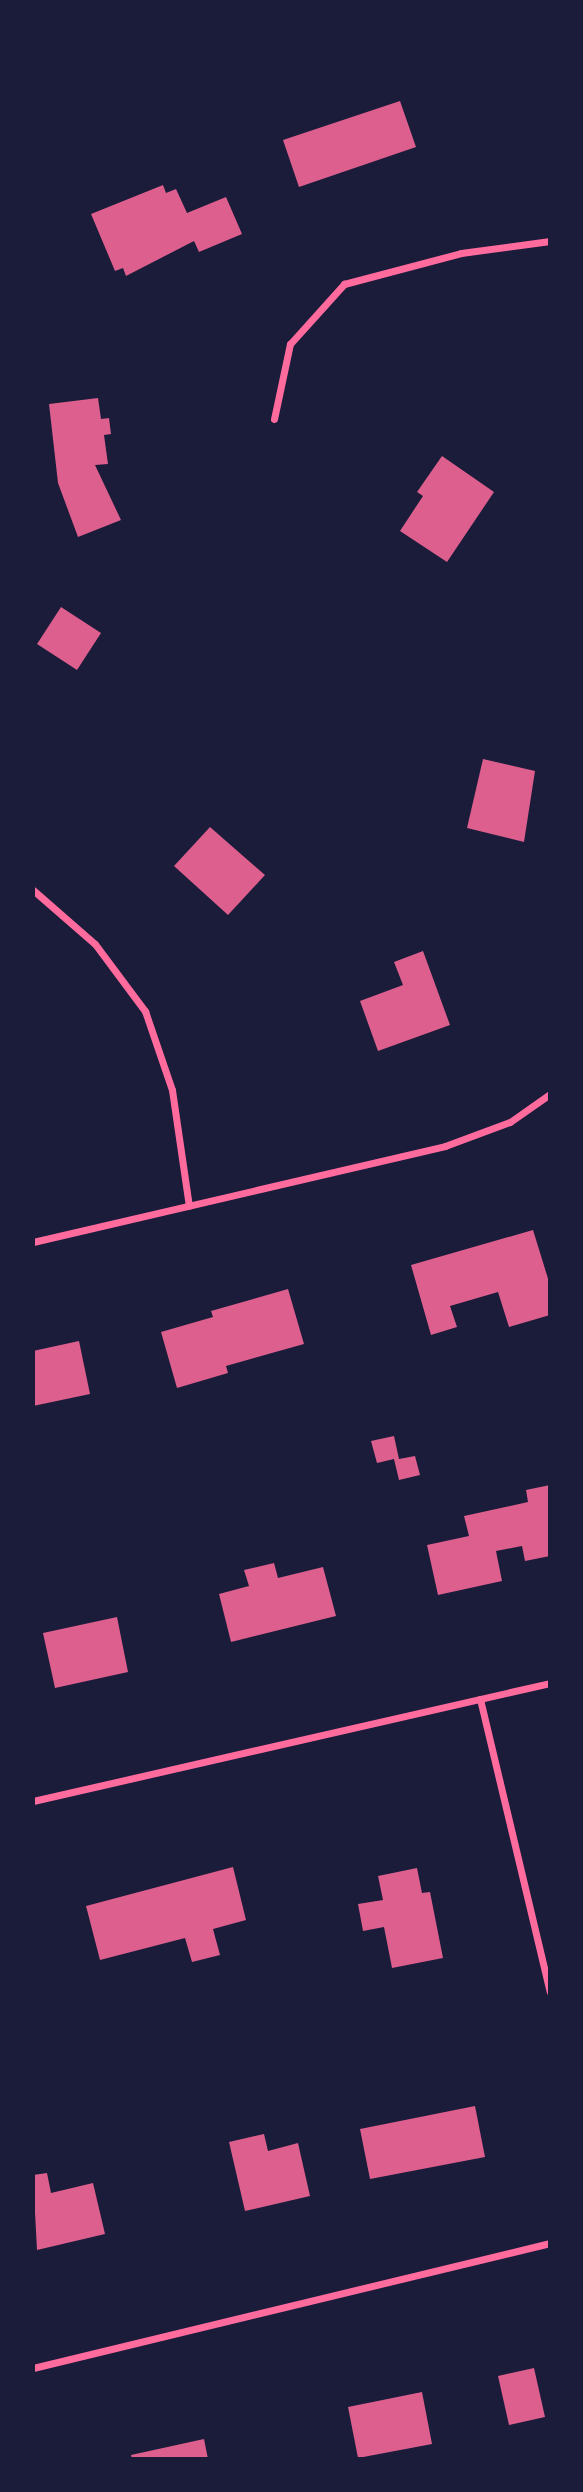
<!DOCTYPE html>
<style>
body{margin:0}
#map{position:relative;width:583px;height:2492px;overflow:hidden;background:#1b1b3a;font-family:Inter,sans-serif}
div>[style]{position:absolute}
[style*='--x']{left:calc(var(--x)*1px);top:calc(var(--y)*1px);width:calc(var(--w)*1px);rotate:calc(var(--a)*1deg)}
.building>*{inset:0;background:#dd5f8e}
.minor>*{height:7px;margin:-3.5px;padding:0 3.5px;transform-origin:3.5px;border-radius:3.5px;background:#ff6b9d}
span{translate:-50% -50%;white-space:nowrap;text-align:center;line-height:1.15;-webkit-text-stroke:6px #1b1b3a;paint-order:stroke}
.frame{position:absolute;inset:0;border:35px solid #1b1b3a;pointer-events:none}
</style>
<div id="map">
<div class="building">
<div style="clip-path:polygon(400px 101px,416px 147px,299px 187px,283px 140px)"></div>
<div style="clip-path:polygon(163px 185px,166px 193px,176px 189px,187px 213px,226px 197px,242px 234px,199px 252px,194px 241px,126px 276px,123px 268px,115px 271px,91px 214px)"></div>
<div style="clip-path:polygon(98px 398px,101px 419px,109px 418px,111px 434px,104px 435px,108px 464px,95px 465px,121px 520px,78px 537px,58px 483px,49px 404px)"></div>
<div style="clip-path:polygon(442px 456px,494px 492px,447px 562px,400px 531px,423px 496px,417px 492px)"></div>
<div style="clip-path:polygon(61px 607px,101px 633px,77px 670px,37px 644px)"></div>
<div style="clip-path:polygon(483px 759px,535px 771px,524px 842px,467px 828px)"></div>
<div style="clip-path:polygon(210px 827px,265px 875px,228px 915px,174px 866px)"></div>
<div style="clip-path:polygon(423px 951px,450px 1025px,378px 1051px,360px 1001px,403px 985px,394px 962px)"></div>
<div style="clip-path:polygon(533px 1230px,550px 1285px,550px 1315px,509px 1327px,498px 1292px,450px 1306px,457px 1327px,431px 1335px,411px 1265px)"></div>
<div style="clip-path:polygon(288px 1289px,304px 1344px,226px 1366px,228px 1373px,177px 1388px,161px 1332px,213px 1317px,211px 1311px)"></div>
<div style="clip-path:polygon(79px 1341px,90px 1394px,33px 1406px,33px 1351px)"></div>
<div style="clip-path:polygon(394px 1436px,399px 1459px,415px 1456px,420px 1475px,399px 1480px,394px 1459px,377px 1463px,371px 1441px)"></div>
<div style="clip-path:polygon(550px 1485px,550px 1556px,525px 1561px,522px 1546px,496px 1551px,502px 1581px,438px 1595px,427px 1545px,469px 1536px,464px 1516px,528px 1502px,526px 1490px)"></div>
<div style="clip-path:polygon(274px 1563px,278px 1578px,323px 1567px,336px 1616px,231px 1642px,219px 1594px,249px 1586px,244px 1570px)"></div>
<div style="clip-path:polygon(117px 1617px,128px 1672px,55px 1688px,43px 1633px)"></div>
<div style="clip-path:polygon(233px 1867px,246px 1920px,213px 1929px,220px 1955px,192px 1962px,185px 1938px,100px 1960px,86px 1906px)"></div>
<div style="clip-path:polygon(417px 1868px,422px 1893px,430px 1892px,443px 1958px,392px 1968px,384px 1927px,363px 1931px,358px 1904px,383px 1900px,378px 1876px)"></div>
<div style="clip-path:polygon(475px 2106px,485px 2157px,370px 2179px,360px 2129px)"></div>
<div style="clip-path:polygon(264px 2134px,268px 2151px,298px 2143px,310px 2196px,245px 2211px,229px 2142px)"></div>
<div style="clip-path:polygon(47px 2173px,51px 2193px,93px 2183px,105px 2234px,37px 2250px,33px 2175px)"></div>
<div style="clip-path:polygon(534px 2368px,545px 2417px,509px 2425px,498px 2376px)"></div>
<div style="clip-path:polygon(422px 2392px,432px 2444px,358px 2458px,348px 2407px)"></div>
<div style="clip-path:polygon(204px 2439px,208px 2459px,132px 2459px,131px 2455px)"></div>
</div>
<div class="minor">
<div style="--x:274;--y:419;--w:77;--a:-78"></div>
<div style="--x:290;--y:344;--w:81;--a:-48"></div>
<div style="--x:344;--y:284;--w:121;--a:-14.8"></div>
<div style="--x:461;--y:253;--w:90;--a:-7.7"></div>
<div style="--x:33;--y:890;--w:82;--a:41.1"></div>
<div style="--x:95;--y:944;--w:84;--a:53.3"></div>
<div style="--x:145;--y:1011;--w:83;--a:71.1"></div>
<div style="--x:172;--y:1090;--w:117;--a:81.7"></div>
<div style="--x:33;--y:1242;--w:423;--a:-13.1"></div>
<div style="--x:445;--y:1146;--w:69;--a:-20.3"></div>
<div style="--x:510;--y:1122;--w:49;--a:-35"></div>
<div style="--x:480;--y:1699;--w:301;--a:76.6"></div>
<div style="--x:33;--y:1801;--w:530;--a:-12.86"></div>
<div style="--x:33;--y:2368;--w:532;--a:-13.59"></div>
</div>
<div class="frame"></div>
</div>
